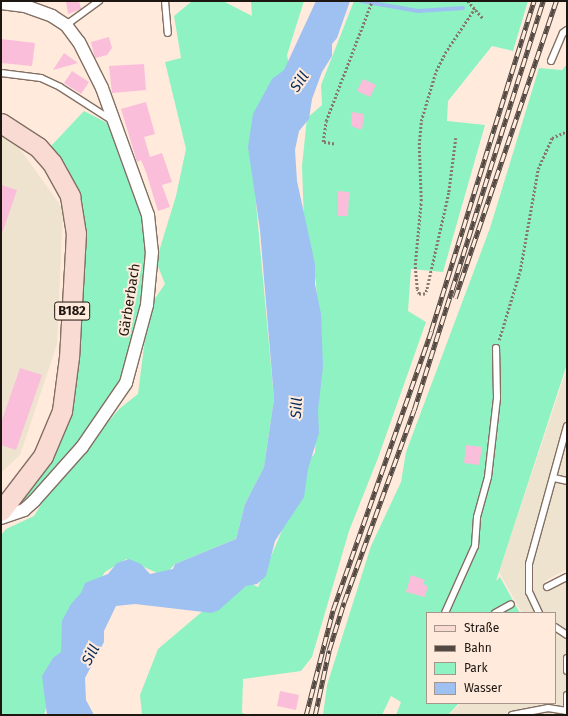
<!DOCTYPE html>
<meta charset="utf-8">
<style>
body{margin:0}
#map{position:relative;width:568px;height:716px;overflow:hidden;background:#ffeadc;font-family:"Fira Sans",sans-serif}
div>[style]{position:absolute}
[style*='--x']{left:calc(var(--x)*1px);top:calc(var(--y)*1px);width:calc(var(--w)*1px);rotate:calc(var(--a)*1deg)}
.commercial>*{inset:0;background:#eee3ce}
.green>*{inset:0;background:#8ff2c2}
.water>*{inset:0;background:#9ec1f1}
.stream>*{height:4px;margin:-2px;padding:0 2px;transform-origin:2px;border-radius:2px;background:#9ec1f1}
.building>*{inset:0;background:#fabeda}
.path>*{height:2.5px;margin-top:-1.25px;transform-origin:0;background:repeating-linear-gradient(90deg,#86786f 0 2px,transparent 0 4px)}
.roads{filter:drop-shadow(1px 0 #826f63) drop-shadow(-1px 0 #826f63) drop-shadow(0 1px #826f63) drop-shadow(0 -1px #826f63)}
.lane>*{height:6px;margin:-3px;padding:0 3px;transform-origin:3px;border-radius:3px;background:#fff}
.street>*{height:12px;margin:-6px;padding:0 6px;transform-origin:6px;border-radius:6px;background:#fff}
.primary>*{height:19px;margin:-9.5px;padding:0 9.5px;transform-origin:9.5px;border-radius:9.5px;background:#f9dbd3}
.rail>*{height:4.5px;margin-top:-2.25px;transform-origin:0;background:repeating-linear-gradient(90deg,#ffeadc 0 9px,#534942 0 18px);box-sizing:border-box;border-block:1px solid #534942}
span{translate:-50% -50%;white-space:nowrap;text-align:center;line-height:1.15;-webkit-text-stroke:4px #ffeadc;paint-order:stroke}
.shield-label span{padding:1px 3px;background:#ffeadc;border:1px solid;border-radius:3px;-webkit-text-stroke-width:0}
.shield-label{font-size:13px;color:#1d1611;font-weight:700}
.street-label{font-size:14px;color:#1d1611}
.water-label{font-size:15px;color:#032b5b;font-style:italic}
.frame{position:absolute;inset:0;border:2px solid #1d1611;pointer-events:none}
.legend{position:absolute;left:426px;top:612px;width:130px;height:92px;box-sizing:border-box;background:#ffeadc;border:1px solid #a5958b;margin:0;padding:5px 7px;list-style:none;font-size:12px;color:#1d1611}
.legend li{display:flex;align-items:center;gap:8px;height:20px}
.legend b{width:20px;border:1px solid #a5958b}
</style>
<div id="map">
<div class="commercial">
<div style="clip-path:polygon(1px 138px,15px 142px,63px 209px,57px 344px,20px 455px,1px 473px)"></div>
<div style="clip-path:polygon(567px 368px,567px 569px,545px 581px,548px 590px,567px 580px,567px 715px,449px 715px,461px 703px,555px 703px,555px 613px,522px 613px,499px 572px)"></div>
</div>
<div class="green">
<div style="clip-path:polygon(223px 1px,252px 16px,251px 1px,304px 1px,287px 55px,292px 83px,253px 171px,274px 399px,264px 467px,245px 504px,236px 539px,175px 564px,164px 576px,126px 559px,105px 572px,72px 622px,44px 715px,1px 715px,1px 535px,6px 529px,34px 516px,45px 498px,119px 409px,138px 394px,149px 307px,165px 284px,156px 261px,176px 196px,186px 149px,165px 62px,181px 58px,174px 16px,191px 2px)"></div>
<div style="clip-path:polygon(354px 1px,528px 1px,513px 51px,492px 46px,448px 101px,447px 121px,485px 125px,443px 272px,411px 269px,408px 311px,426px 322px,378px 458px,349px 531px,312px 657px,301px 671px,243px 679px,242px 713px,250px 715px,142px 715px,140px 695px,158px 649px,204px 610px,247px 582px,258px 587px,281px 533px,296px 476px,315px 453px,320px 367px,316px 282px,304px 223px,302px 166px,307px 118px,322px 105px,321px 85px)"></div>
<div style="clip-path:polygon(567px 64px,567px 364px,496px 581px,500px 577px,520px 613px,427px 613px,427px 703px,459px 703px,448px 715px,396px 715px,401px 702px,391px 696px,382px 715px,323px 715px,327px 685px,371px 546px,401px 482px,406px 452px,490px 228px,539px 68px,562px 70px)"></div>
<div style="clip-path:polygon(84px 111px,111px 125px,144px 213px,149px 250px,148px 283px,128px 370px,93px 427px,24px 504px,17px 503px,52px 458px,81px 288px,86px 227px,80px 198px,67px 167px,51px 146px)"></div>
</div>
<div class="water">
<div style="clip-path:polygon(316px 1px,350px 1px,337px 38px,332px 44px,332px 56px,322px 72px,312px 99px,309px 119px,299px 131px,295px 150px,297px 181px,315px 264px,315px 284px,321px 314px,323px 367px,318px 410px,319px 433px,308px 469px,304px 497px,275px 541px,266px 576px,257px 584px,246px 586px,219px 610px,212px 613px,135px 604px,116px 606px,104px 631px,104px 642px,85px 678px,86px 700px,94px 715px,47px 715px,42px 676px,53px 658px,61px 652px,62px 621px,71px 604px,81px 593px,85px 583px,108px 574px,117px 563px,129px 559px,141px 564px,150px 574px,173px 569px,175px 564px,236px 539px,245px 504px,264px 467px,274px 399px,260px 230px,248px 147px,253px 114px,272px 79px,284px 70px)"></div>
</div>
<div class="stream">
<div style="--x:361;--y:1;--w:58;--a:10"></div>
<div style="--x:418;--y:11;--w:45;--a:-3.8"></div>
</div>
<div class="building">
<div style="clip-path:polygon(66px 1px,79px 1px,81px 9px,68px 14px)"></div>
<div style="clip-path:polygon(109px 37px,112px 48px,107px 55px,95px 58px,91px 42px)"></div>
<div style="clip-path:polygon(1px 39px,35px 43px,32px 66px,1px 63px)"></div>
<div style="clip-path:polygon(64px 53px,78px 63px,53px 70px)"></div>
<div style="clip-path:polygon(144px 64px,146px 90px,112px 93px,109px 66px)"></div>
<div style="clip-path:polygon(72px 71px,89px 82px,81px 94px,64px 83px)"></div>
<div style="clip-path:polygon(363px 79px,376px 85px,370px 97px,357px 91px)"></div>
<div style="clip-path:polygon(146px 102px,155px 134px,144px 137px,150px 157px,162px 153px,172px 182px,162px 185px,170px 207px,158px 211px,146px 172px,141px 160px,137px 162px,121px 109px)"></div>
<div style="clip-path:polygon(352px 112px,364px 114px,362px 130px,351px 126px)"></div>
<div style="clip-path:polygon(1px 185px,17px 190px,3px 231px,1px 231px)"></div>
<div style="clip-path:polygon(338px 191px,349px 192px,348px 216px,338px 216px)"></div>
<div style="clip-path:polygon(20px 368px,42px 375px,16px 450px,1px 445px,1px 423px)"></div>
<div style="clip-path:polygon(466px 445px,482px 447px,479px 465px,464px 463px)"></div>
<div style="clip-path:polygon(411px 575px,425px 580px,423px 584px,428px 586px,425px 597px,406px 592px)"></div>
<div style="clip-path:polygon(280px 691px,299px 695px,296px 710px,277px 706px)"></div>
</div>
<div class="path">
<div style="--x:468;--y:1;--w:23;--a:49"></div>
<div style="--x:456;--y:138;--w:55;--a:97.3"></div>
<div style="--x:449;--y:193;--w:99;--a:102.8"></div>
<div style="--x:427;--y:290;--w:4;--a:117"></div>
<div style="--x:425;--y:294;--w:6;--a:180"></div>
<div style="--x:419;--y:294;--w:5;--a:-112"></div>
<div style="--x:417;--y:289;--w:24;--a:-95"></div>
<div style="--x:415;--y:265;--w:64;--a:-84.6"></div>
<div style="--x:421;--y:201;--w:56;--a:-92"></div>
<div style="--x:419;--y:145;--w:24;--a:-85"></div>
<div style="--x:421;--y:121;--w:52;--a:-73.3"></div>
<div style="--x:436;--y:71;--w:20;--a:-63"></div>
<div style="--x:445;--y:53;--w:54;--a:-56.3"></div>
<div style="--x:334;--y:144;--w:11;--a:-170"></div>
<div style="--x:323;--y:142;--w:21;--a:-82"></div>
<div style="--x:326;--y:121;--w:129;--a:-69"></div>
<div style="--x:499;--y:340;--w:72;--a:-73.1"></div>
<div style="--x:520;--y:271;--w:104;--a:-80"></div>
<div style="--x:538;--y:169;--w:34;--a:-66"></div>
<div style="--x:552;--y:138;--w:17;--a:-25"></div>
</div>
<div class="roads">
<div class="lane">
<div style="--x:165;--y:1;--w:32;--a:85"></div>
<div style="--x:66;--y:25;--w:41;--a:-36"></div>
<div style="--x:551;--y:61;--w:30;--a:-67"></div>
<div style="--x:563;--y:33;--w:5;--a:-37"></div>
<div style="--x:1;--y:73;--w:40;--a:7.1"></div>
<div style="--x:41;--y:78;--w:21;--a:25"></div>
<div style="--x:60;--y:87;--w:63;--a:32.7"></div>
<div style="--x:554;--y:478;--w:13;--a:13"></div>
<div style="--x:547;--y:587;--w:22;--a:-27"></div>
<div style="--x:445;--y:613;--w:73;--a:-65.9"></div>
<div style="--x:475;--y:546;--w:29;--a:-86"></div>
<div style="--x:477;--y:517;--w:41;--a:-74.6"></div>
<div style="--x:488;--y:477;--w:80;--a:-83.5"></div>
<div style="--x:497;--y:398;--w:50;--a:-91.1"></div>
<div style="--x:495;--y:613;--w:18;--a:-29"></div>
<div style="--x:539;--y:613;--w:23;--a:-115"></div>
<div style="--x:529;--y:592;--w:28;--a:-90"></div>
<div style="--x:529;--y:564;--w:143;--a:-74.6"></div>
<div style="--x:555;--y:627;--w:14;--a:34"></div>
<div style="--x:567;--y:658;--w:13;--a:90"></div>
<div style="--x:567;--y:711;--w:16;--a:-90"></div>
<div style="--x:512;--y:715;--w:37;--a:-11"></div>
<div style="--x:548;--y:708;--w:19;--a:9"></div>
</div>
<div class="street">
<div style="--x:1;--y:3;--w:24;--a:7"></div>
<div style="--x:25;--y:6;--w:29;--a:20"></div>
<div style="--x:52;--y:16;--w:17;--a:33"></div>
<div style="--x:66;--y:25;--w:21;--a:53"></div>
<div style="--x:79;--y:42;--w:51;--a:63.4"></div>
<div style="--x:102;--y:88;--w:135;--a:70.1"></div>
<div style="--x:148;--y:215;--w:37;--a:84"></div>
<div style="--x:152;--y:252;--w:53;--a:95.4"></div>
<div style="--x:147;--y:305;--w:81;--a:105.1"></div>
<div style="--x:126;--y:383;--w:78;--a:124.5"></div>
<div style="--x:82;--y:447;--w:72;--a:131.6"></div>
<div style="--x:34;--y:501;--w:13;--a:138"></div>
<div style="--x:24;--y:510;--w:24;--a:161"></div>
</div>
<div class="primary">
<div style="--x:1;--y:123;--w:44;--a:33"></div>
<div style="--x:38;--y:147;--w:21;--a:49"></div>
<div style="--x:52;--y:163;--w:38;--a:61"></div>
<div style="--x:70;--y:196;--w:37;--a:81"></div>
<div style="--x:76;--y:233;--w:124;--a:93.2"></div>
<div style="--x:69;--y:357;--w:54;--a:97.4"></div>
<div style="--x:62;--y:411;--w:49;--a:112.9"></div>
<div style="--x:43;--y:456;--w:69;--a:127.4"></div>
</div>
</div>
<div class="rail">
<div style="--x:455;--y:298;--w:314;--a:-71.2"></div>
<div style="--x:306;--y:715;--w:108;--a:-75.6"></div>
<div style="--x:333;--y:610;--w:296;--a:-70.6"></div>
<div style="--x:431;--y:331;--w:346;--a:-72.7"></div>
<div style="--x:315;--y:715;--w:66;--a:-77.8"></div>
<div style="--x:329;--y:650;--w:50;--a:-72.6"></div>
<div style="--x:344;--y:602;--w:204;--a:-70"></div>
<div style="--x:414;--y:410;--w:429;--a:-72.5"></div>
</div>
<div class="shield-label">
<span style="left:72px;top:311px">B182</span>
</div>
<div class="street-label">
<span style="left:130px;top:300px;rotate:-81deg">Gärberbach</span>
</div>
<div class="water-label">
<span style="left:300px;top:82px;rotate:-55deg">Sill</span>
<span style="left:297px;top:408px;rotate:-87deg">Sill</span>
<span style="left:91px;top:655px;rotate:-62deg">Sill</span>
</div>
<div class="frame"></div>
<ul class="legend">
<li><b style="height:5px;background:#f9dbd3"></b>Straße</li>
<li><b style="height:5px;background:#534942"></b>Bahn</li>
<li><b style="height:11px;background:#8ff2c2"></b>Park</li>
<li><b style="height:11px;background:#9ec1f1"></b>Wasser</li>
</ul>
</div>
